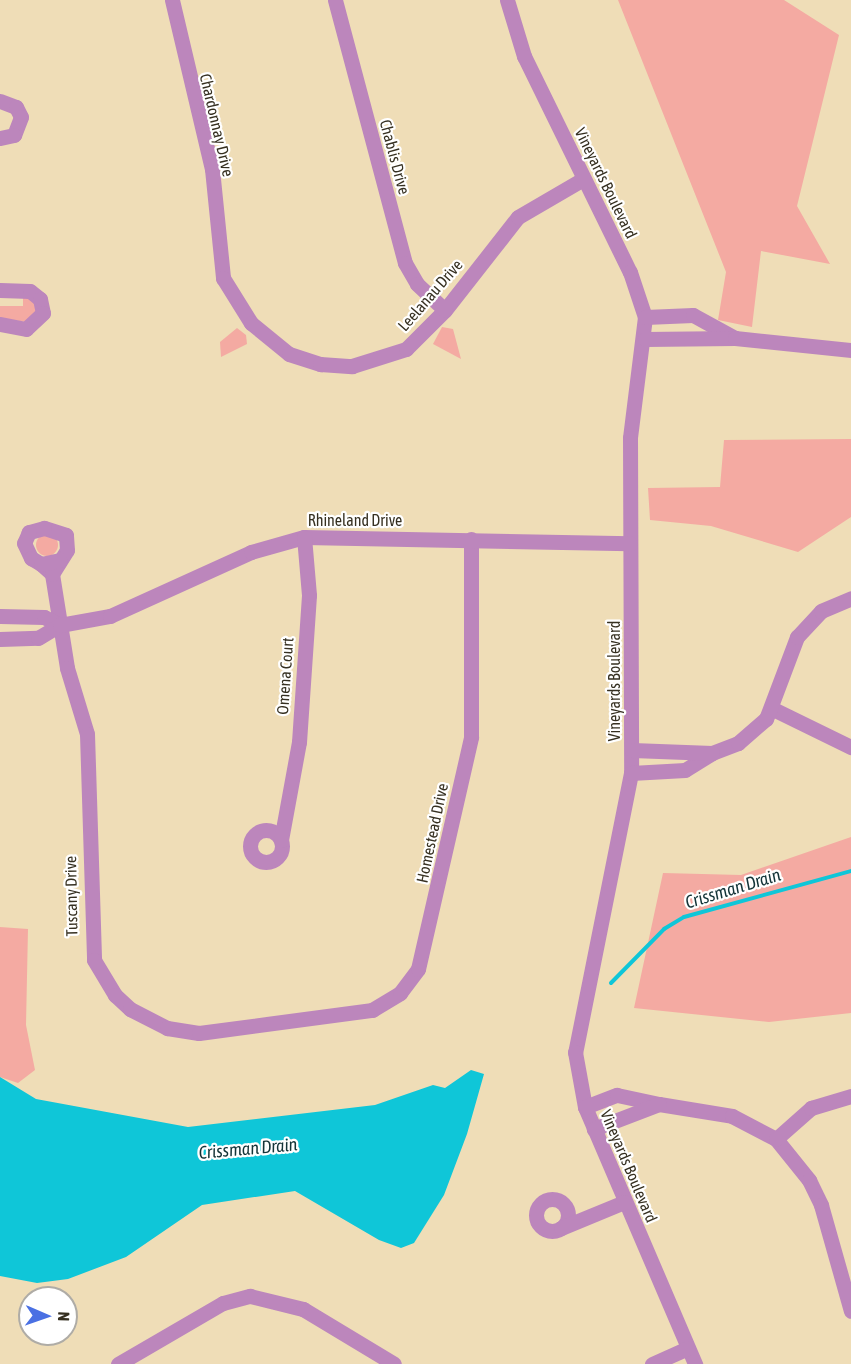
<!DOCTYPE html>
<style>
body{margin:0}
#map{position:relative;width:851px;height:1364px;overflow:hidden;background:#efddb7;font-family:"Asap Condensed",sans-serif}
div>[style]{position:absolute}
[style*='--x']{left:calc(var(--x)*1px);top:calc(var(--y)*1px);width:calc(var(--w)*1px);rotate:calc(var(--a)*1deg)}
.green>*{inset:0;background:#f4aaa2}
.round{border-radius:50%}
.water>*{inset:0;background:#0fc6d8}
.stream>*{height:4px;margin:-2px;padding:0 2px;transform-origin:2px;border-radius:2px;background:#0fc6d8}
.minor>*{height:15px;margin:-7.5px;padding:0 7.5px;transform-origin:7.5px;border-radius:7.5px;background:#bc86bc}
.minor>.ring{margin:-7.5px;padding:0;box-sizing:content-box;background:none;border:15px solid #bc86bc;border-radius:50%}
span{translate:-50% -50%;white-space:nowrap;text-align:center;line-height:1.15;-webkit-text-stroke:4.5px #fff;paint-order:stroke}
.street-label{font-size:16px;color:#363021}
.water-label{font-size:18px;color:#143438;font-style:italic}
.north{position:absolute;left:18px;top:1286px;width:60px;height:60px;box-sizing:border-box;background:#fff;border:2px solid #afaca6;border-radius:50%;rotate:92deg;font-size:16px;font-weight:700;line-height:24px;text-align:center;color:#363021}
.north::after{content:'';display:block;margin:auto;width:21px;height:27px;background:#4a70e3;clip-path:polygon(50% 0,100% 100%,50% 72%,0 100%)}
</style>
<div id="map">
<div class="green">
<div style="clip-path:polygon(618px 0,784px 0,839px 35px,797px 206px,830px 264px,761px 251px,752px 327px,718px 320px,726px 272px)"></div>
<div style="clip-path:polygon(23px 296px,34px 301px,36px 311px,28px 322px,0 319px,0 306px,23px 306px)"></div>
<div style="clip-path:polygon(442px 327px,453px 329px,461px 359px,433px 344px)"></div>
<div style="clip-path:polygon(237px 328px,246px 335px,247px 344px,221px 357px,220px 342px)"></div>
<div style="clip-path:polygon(851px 439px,851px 517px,798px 552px,711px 526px,650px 520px,648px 488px,720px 487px,724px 440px)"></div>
<div class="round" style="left:36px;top:534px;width:22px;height:22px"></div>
<div style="clip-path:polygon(851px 837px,851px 1013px,769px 1022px,634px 1008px,663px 873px,741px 875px)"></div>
<div style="clip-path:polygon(0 927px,28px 929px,26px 1025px,35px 1070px,18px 1083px,0 1077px)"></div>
</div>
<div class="water">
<div style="clip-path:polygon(471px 1070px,484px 1074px,467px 1134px,444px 1195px,414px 1243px,401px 1248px,379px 1240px,295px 1191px,202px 1205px,126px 1257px,68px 1279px,37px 1283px,0 1276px,0 1077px,36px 1099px,188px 1127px,375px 1105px,433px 1085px,445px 1088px)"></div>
</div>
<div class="stream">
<div style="--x:611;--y:983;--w:76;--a:-45.5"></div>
<div style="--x:664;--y:929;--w:23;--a:-31"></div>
<div style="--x:684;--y:917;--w:173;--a:-15.4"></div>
</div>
<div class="minor">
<div style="--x:172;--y:0;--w:174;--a:76.7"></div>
<div style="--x:212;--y:169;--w:110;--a:84.2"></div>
<div style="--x:223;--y:278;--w:53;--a:58.1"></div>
<div style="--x:251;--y:323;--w:49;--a:39.2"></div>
<div style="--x:289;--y:354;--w:33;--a:18"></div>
<div style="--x:320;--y:364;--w:32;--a:4"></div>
<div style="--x:352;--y:366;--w:57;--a:-17.5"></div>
<div style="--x:406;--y:349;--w:55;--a:-45"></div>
<div style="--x:445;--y:310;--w:118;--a:-51.9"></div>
<div style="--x:518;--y:217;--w:75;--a:-30.3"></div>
<div style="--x:335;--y:0;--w:272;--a:75.1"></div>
<div style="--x:405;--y:263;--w:24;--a:60"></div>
<div style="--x:417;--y:284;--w:38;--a:43"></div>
<div style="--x:507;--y:0;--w:59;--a:73.1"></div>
<div style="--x:524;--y:56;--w:241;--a:63.9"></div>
<div style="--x:630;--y:272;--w:47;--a:71.6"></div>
<div style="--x:645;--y:317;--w:122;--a:97.1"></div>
<div style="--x:630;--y:438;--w:335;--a:89.8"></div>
<div style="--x:631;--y:773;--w:285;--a:101.3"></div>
<div style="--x:575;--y:1052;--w:56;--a:79.7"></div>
<div style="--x:585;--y:1107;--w:280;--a:66.8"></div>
<div style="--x:0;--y:101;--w:17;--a:21"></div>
<div style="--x:16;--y:107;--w:11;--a:63"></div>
<div style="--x:21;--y:117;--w:19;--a:111"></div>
<div style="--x:14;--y:135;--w:14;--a:168"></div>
<div style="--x:0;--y:290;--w:30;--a:2"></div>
<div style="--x:30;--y:291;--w:13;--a:39"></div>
<div style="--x:40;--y:299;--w:14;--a:78"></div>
<div style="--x:43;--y:313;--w:23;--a:137"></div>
<div style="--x:26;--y:329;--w:26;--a:-169"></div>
<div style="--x:645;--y:317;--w:48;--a:-2.4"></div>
<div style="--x:693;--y:315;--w:48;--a:28.7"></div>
<div style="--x:735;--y:338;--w:90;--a:179.4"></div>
<div style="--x:735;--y:338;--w:117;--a:5.9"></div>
<div style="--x:41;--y:564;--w:15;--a:42"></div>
<div style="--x:52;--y:574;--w:95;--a:80.9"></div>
<div style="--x:67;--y:668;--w:69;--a:73.1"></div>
<div style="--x:87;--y:734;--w:226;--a:88.2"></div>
<div style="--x:94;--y:960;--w:41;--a:59"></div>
<div style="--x:115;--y:995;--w:21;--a:43"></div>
<div style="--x:130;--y:1009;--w:42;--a:27.2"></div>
<div style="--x:167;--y:1028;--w:32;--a:9"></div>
<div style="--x:199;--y:1033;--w:175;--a:-7.6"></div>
<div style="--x:372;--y:1010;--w:33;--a:-31"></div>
<div style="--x:400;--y:993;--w:30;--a:-53"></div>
<div style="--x:418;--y:969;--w:238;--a:-77.1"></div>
<div style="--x:471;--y:737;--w:198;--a:-90"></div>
<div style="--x:52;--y:574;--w:28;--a:-58"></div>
<div style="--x:67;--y:550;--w:15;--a:-94"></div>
<div style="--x:66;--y:535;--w:23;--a:-162"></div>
<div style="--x:44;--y:528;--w:16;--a:165"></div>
<div style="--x:29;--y:532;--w:12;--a:114"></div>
<div style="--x:24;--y:543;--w:17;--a:65"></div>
<div style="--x:31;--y:558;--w:12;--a:31"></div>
<div style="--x:41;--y:564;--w:19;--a:-12"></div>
<div style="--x:0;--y:616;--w:44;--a:1.3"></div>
<div style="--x:44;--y:617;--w:18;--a:27"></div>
<div style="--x:0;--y:639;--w:38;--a:-2"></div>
<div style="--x:38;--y:638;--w:26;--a:-31"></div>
<div style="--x:60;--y:625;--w:51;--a:-10.2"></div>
<div style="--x:110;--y:616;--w:155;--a:-24.4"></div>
<div style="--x:251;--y:552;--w:55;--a:-15.8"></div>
<div style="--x:304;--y:537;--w:326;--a:1.1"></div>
<div style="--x:773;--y:709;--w:87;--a:26"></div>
<div style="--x:712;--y:753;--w:28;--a:-21"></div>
<div style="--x:738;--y:743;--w:37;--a:-41"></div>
<div style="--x:766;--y:719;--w:88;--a:-69.3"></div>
<div style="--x:797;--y:637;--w:35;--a:-47"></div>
<div style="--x:821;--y:611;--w:33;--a:-23"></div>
<div style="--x:631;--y:773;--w:54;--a:-3.2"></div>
<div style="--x:685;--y:770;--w:32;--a:-32"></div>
<div style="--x:712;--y:753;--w:80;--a:-177.9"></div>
<div class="ring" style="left:250px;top:830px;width:17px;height:17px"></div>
<div style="--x:281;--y:840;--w:100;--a:-79.6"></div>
<div style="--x:299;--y:742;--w:147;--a:-86.1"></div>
<div style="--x:309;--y:595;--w:58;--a:-94.9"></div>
<div style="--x:659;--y:1104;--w:74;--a:9.3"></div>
<div style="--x:732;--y:1116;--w:50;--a:27.6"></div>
<div style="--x:776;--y:1139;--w:53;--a:51.2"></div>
<div style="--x:809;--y:1180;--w:28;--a:64"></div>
<div style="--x:821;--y:1205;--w:110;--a:74.2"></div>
<div style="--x:585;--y:1107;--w:34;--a:-21"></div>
<div style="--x:617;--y:1095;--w:43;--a:12.1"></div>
<div style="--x:659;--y:1104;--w:70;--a:159"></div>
<div style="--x:776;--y:1139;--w:47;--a:-41.5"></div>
<div style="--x:811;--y:1108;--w:42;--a:-16.7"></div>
<div class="ring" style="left:536px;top:1199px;width:17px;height:17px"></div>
<div style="--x:561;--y:1228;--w:68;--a:-22.4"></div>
<div style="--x:118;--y:1364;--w:121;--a:-30.2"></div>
<div style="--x:223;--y:1303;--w:28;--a:-15"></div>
<div style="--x:250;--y:1296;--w:55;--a:13.8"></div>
<div style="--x:303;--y:1309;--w:106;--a:31.1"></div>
<div style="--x:652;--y:1364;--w:39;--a:-24"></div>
</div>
<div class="street-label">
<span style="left:217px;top:125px;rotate:77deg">Chardonnay Drive</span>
<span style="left:395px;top:157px;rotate:75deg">Chablis Drive</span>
<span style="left:606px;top:183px;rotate:64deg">Vineyards Boulevard</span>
<span style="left:430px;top:295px;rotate:-49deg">Leelanau Drive</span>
<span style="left:355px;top:520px">Rhineland Drive</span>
<span style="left:285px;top:676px;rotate:-86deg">Omena Court</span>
<span style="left:614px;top:681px;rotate:-90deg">Vineyards Boulevard</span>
<span style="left:432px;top:833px;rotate:-78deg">Homestead Drive</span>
<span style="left:71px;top:896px;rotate:-91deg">Tuscany Drive</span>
<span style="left:629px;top:1166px;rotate:67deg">Vineyards Boulevard</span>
</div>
<div class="water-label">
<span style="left:733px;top:889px;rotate:-17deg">Crissman Drain</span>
<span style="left:248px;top:1149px;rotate:-5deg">Crissman Drain</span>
</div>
<div class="north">N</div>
</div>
